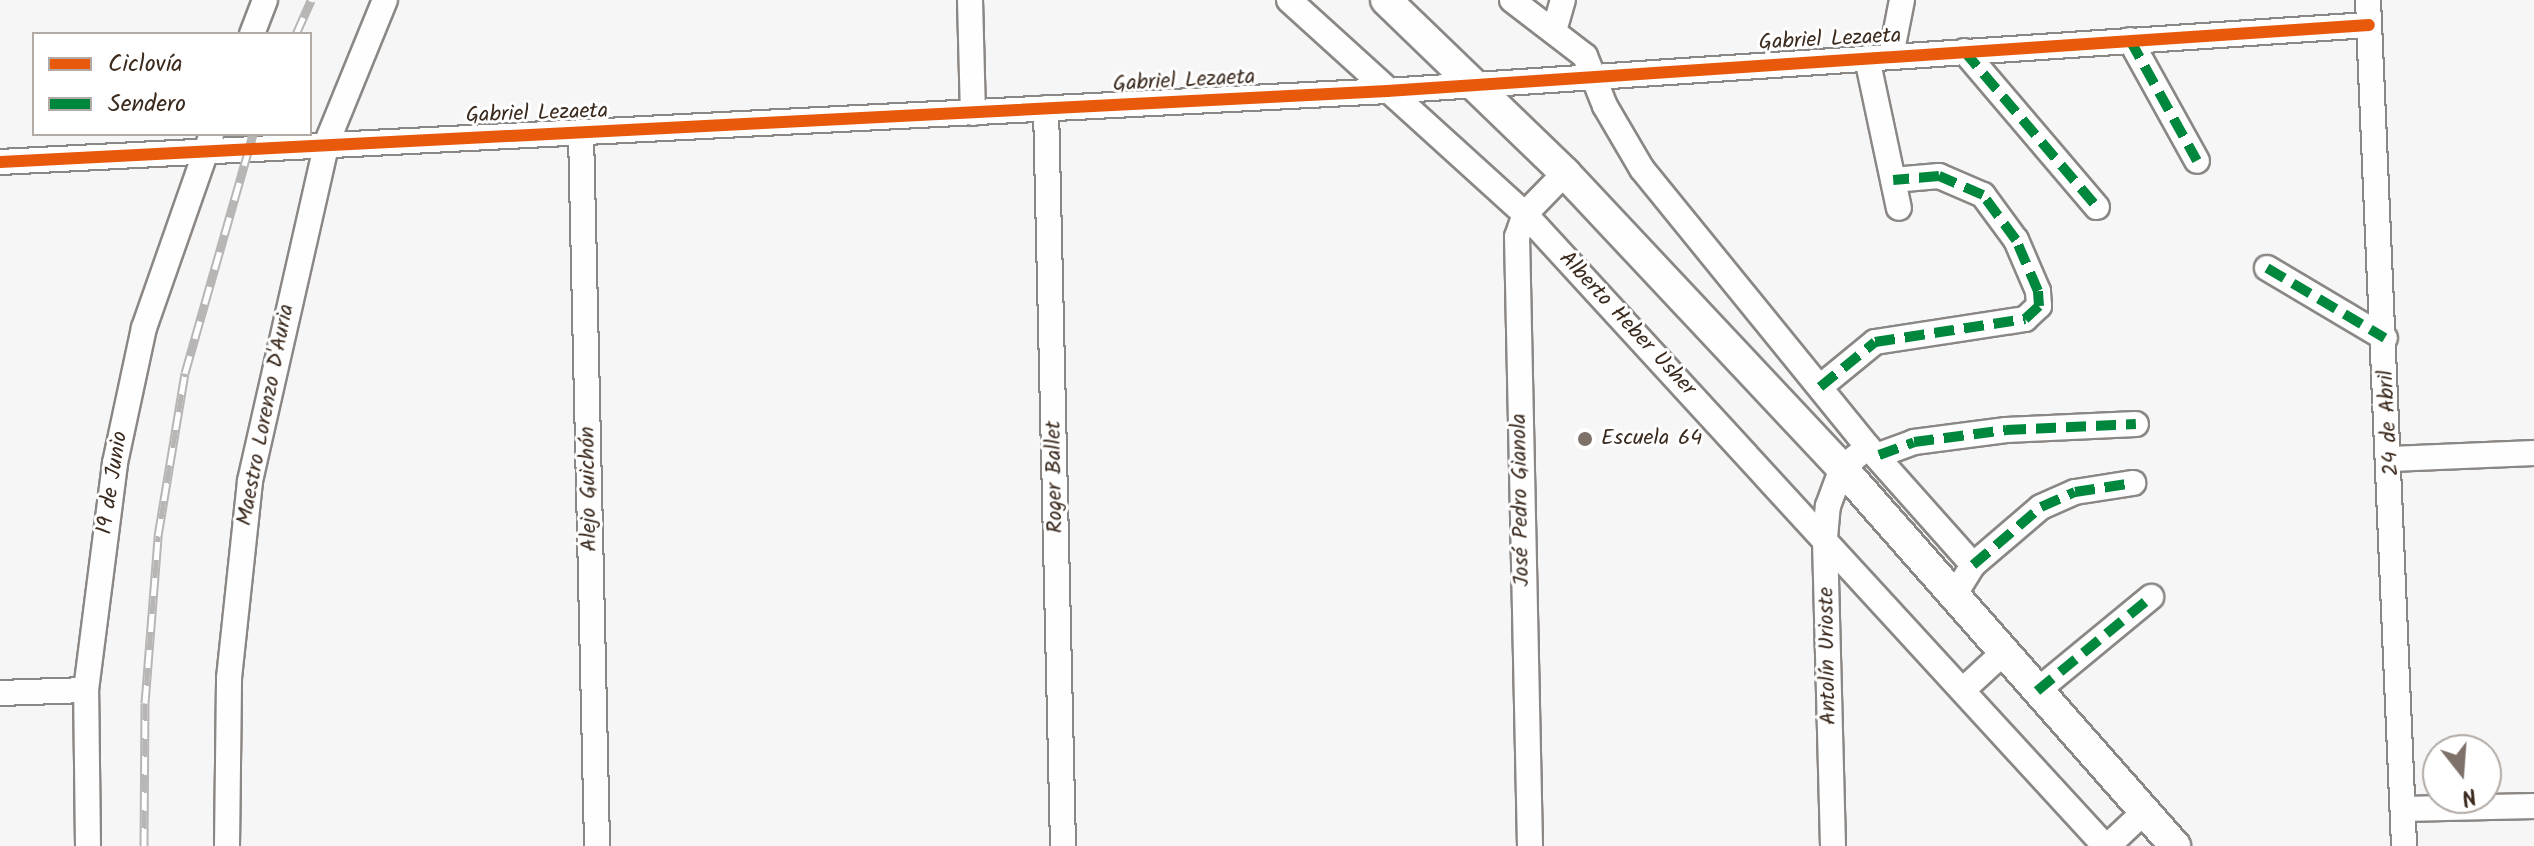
<!DOCTYPE html>
<meta charset="utf-8">
<style>
body{margin:0}
#map{position:relative;width:2534px;height:846px;overflow:hidden;background:#f7f6f6;font-family:Kalam,sans-serif}
div>[style]{position:absolute}
[style*='--x']{left:calc(var(--x)*1px);top:calc(var(--y)*1px);width:calc(var(--w)*1px);rotate:calc(var(--a)*1deg)}
.roads{filter:drop-shadow(2px 0 #8b8784) drop-shadow(-2px 0 #8b8784) drop-shadow(0 2px #8b8784) drop-shadow(0 -2px #8b8784)}
.minor>*{height:24px;margin:-12px;padding:0 12px;transform-origin:12px;border-radius:12px;background:#fefefe}
.tertiary>*{height:30px;margin:-15px;padding:0 15px;transform-origin:15px;border-radius:15px;background:#fefefe}
.rail>*{height:9px;margin-top:-4.5px;transform-origin:0;background:repeating-linear-gradient(90deg,#fff 0 18px,#b8b6b5 0 36px);box-sizing:border-box;border-block:2px solid #b8b6b5}
.quiet>*{height:10px;margin-top:-5px;transform-origin:0;background:repeating-linear-gradient(90deg,#00873e 0 20px,transparent 0 30px)}
.cycleway>*{height:12px;margin:-6px;padding:0 6px;transform-origin:6px;border-radius:6px;background:#e8590c}
.dots>*{width:22px;height:22px;translate:-50% -50%;box-sizing:border-box;border:4px solid #fff;border-radius:50%}
span{translate:-50% -50%;white-space:nowrap;text-align:center;line-height:1.15;-webkit-text-stroke:6px #fff;paint-order:stroke}
.street-label{font-size:22px;color:#3b2a1e}
.poi-label{font-size:22px;color:#3b2a1e}
.left{translate:0 -50%;text-align:left}
.legend{position:absolute;left:32px;top:32px;width:280px;height:104px;box-sizing:border-box;background:#fff;border:2px solid #b1aaa5;margin:0;padding:10px 14px;list-style:none;font-size:24px;color:#3b2a1e}
.legend li{display:flex;align-items:center;gap:16px;height:40px}
.legend b{width:40px;border:2px solid #b1aaa5}
.north{position:absolute;left:2422px;top:734px;width:80px;height:80px;box-sizing:border-box;background:#fff;border:2px solid #b1aaa5;border-radius:50%;rotate:163deg;font-size:22px;font-weight:700;line-height:32px;text-align:center;color:#3b2a1e}
.north::after{content:'';display:block;margin:auto;width:28px;height:36px;background:#7d716a;clip-path:polygon(50% 0,100% 100%,50% 72%,0 100%)}
</style>
<div id="map">
<div class="roads">
<div class="minor">
<div style="--x:970;--y:0;--w:113;--a:88.5"></div>
<div style="--x:1289;--y:0;--w:319;--a:42.2"></div>
<div style="--x:1525;--y:214;--w:858;--a:47.46"></div>
<div style="--x:1512;--y:0;--w:92;--a:37.5"></div>
<div style="--x:1585;--y:56;--w:54;--a:68.2"></div>
<div style="--x:1605;--y:106;--w:73;--a:59.6"></div>
<div style="--x:1642;--y:169;--w:358;--a:50.9"></div>
<div style="--x:1868;--y:447;--w:158;--a:48.3"></div>
<div style="--x:1973;--y:565;--w:36;--a:122"></div>
<div style="--x:2368;--y:0;--w:847;--a:87.56"></div>
<div style="--x:1554;--y:31;--w:32;--a:-74"></div>
<div style="--x:252;--y:34;--w:36;--a:-69"></div>
<div style="--x:2130;--y:40;--w:138;--a:61"></div>
<div style="--x:1964;--y:51;--w:205;--a:49.6"></div>
<div style="--x:1891;--y:56;--w:57;--a:-78.9"></div>
<div style="--x:1867;--y:58;--w:153;--a:78"></div>
<div style="--x:1046;--y:108;--w:738;--a:88.68"></div>
<div style="--x:581;--y:133;--w:713;--a:88.71"></div>
<div style="--x:0;--y:162;--w:1389;--a:-2.93"></div>
<div style="--x:1387;--y:91;--w:984;--a:-3.85"></div>
<div style="--x:2267;--y:268;--w:137;--a:30.7"></div>
<div style="--x:1820;--y:387;--w:71;--a:-39.3"></div>
<div style="--x:1875;--y:342;--w:152;--a:-8.7"></div>
<div style="--x:2025;--y:319;--w:19;--a:-43"></div>
<div style="--x:2039;--y:306;--w:15;--a:-94"></div>
<div style="--x:2038;--y:291;--w:56;--a:-113.3"></div>
<div style="--x:2016;--y:240;--w:56;--a:-126.3"></div>
<div style="--x:1983;--y:195;--w:48;--a:-156.6"></div>
<div style="--x:1939;--y:176;--w:46;--a:175"></div>
<div style="--x:1879;--y:455;--w:37;--a:-20"></div>
<div style="--x:1914;--y:442;--w:93;--a:-7.4"></div>
<div style="--x:2006;--y:430;--w:130;--a:-2.6"></div>
<div style="--x:2391;--y:459;--w:143;--a:-2.4"></div>
<div style="--x:1973;--y:565;--w:89;--a:-40.5"></div>
<div style="--x:2041;--y:507;--w:37;--a:-24"></div>
<div style="--x:2075;--y:492;--w:59;--a:-8.8"></div>
<div style="--x:1963;--y:690;--w:56;--a:-42.8"></div>
<div style="--x:2037;--y:691;--w:148;--a:-39.5"></div>
<div style="--x:0;--y:693;--w:86;--a:-2"></div>
<div style="--x:2403;--y:809;--w:131;--a:-1.3"></div>
<div style="--x:88;--y:846;--w:156;--a:-90.7"></div>
<div style="--x:86;--y:690;--w:229;--a:-82.7"></div>
<div style="--x:115;--y:463;--w:138;--a:-77.9"></div>
<div style="--x:144;--y:328;--w:202;--a:-70.7"></div>
<div style="--x:227;--y:846;--w:168;--a:-89.3"></div>
<div style="--x:229;--y:678;--w:198;--a:-83.9"></div>
<div style="--x:250;--y:481;--w:348;--a:-77.2"></div>
<div style="--x:327;--y:142;--w:153;--a:-67.8"></div>
<div style="--x:1530;--y:846;--w:609;--a:-91.22"></div>
<div style="--x:1517;--y:237;--w:24;--a:-71"></div>
<div style="--x:1525;--y:214;--w:57;--a:-45.7"></div>
<div style="--x:1833;--y:846;--w:308;--a:-91.5"></div>
<div style="--x:1825;--y:538;--w:32;--a:-85"></div>
<div style="--x:1828;--y:506;--w:40;--a:-69.8"></div>
<div style="--x:1842;--y:468;--w:33;--a:-39"></div>
<div style="--x:2108;--y:846;--w:50;--a:-43.4"></div>
</div>
<div class="tertiary">
<div style="--x:1386;--y:0;--w:249;--a:44"></div>
<div style="--x:1565;--y:173;--w:405;--a:46.8"></div>
<div style="--x:1842;--y:468;--w:504;--a:48.62"></div>
</div>
</div>
<div class="rail">
<div style="--x:296;--y:34;--w:37;--a:-66"></div>
<div style="--x:144;--y:846;--w:143;--a:-89.6"></div>
<div style="--x:145;--y:703;--w:168;--a:-85.5"></div>
<div style="--x:158;--y:536;--w:165;--a:-80.6"></div>
<div style="--x:185;--y:373;--w:248;--a:-74.1"></div>
</div>
<div class="quiet">
<div style="--x:2130;--y:40;--w:138;--a:61"></div>
<div style="--x:1964;--y:51;--w:205;--a:49.6"></div>
<div style="--x:2267;--y:268;--w:137;--a:30.7"></div>
<div style="--x:1820;--y:387;--w:71;--a:-39.3"></div>
<div style="--x:1875;--y:342;--w:152;--a:-8.7"></div>
<div style="--x:2025;--y:319;--w:19;--a:-43"></div>
<div style="--x:2039;--y:306;--w:15;--a:-94"></div>
<div style="--x:2038;--y:291;--w:56;--a:-113.3"></div>
<div style="--x:2016;--y:240;--w:56;--a:-126.3"></div>
<div style="--x:1983;--y:195;--w:48;--a:-156.6"></div>
<div style="--x:1939;--y:176;--w:46;--a:175"></div>
<div style="--x:1879;--y:455;--w:37;--a:-20"></div>
<div style="--x:1914;--y:442;--w:93;--a:-7.4"></div>
<div style="--x:2006;--y:430;--w:130;--a:-2.6"></div>
<div style="--x:1973;--y:565;--w:89;--a:-40.5"></div>
<div style="--x:2041;--y:507;--w:37;--a:-24"></div>
<div style="--x:2075;--y:492;--w:59;--a:-8.8"></div>
<div style="--x:2037;--y:691;--w:148;--a:-39.5"></div>
</div>
<div class="cycleway">
<div style="--x:0;--y:162;--w:1389;--a:-2.93"></div>
<div style="--x:1387;--y:91;--w:984;--a:-3.85"></div>
</div>
<div class="dots">
<div style="left:1585px;top:439px;background:#7d716a"></div>
</div>
<div class="street-label">
<span style="left:1830px;top:40px;rotate:-3deg">Gabriel Lezaeta</span>
<span style="left:1184px;top:81px;rotate:-3deg">Gabriel Lezaeta</span>
<span style="left:537px;top:114px;rotate:-2deg">Gabriel Lezaeta</span>
<span style="left:1627px;top:324px;rotate:47deg">Alberto Heber Usher</span>
<span style="left:266px;top:415px;rotate:-79deg">Maestro Lorenzo D'Auria</span>
<span style="left:2389px;top:423px;rotate:-93deg">24 de Abril</span>
<span style="left:1055px;top:477px;rotate:-91deg">Roger Ballet</span>
<span style="left:113px;top:483px;rotate:-81deg">19 de Junio</span>
<span style="left:589px;top:489px;rotate:-91deg">Alejo Guichón</span>
<span style="left:1521px;top:500px;rotate:-91deg">José Pedro Gianola</span>
<span style="left:1828px;top:656px;rotate:-91deg">Antolín Urioste</span>
</div>
<div class="poi-label">
<span class="left" style="left:1601px;top:439px">Escuela 64</span>
</div>
<ul class="legend">
<li><b style="height:10px;background:#e8590c"></b>Ciclovía</li>
<li><b style="height:10px;background:#00873e"></b>Sendero</li>
</ul>
<div class="north">N</div>
</div>
